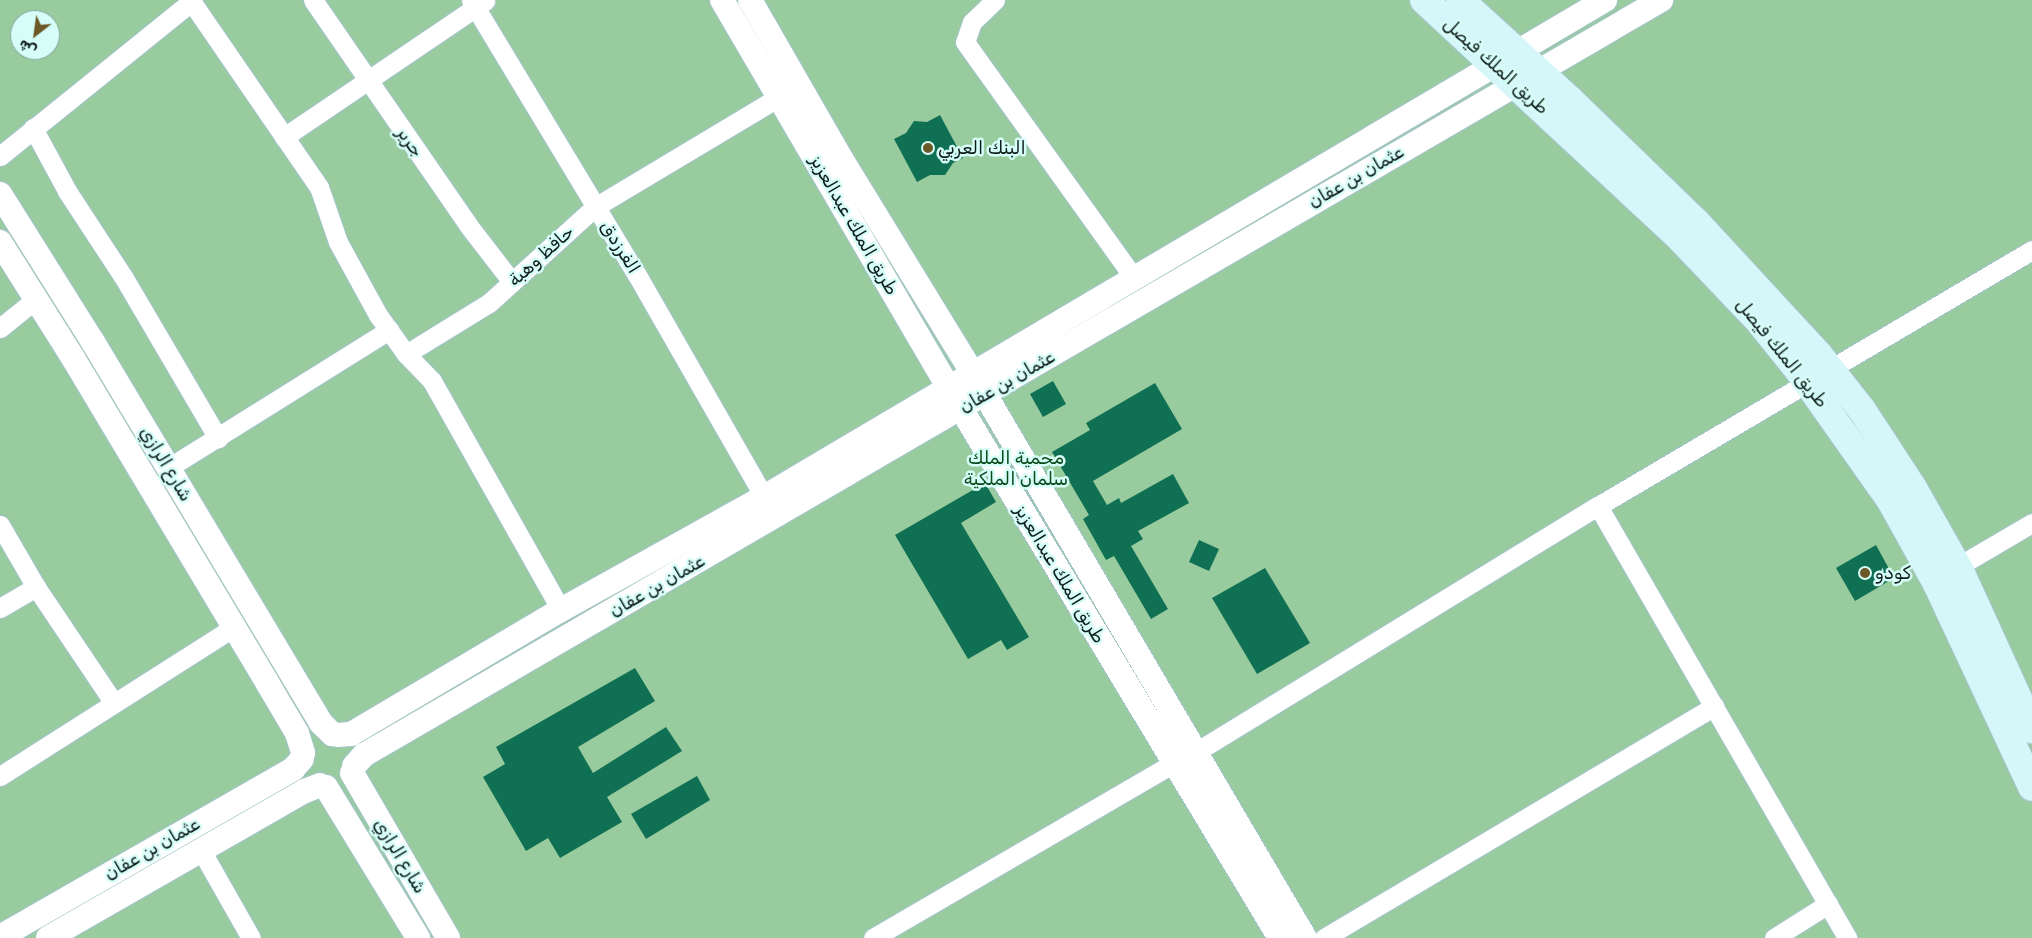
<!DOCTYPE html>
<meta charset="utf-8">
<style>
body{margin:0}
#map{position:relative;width:2032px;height:938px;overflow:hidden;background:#c9efea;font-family:Rubik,"Noto Naskh Arabic",sans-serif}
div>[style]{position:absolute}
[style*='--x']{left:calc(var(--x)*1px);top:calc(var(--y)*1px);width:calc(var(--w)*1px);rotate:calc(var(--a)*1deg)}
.green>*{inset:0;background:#98cb9d}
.building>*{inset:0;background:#107053}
.roads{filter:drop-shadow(1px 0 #a1c5c0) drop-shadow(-1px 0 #a1c5c0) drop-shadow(0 1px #a1c5c0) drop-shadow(0 -1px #a1c5c0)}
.minor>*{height:19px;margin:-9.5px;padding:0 9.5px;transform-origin:9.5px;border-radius:9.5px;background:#fff}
.tertiary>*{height:24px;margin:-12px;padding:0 12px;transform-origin:12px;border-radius:12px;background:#fff}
.secondary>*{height:28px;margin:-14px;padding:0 14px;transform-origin:14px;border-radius:14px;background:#d6f7fa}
.dots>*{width:14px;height:14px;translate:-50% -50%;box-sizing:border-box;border:2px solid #d6fdf7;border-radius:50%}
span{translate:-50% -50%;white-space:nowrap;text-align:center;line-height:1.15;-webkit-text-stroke:5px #d6fdf7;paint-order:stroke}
.street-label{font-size:18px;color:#0f1d1b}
.poi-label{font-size:18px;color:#0f1d1b}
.left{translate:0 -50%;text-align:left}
.park-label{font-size:18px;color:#084a19}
.north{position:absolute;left:10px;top:10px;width:50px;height:50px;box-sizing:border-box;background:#d6fdf7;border:1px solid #86a39f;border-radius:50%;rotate:210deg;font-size:14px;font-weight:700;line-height:20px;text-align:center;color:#0f1d1b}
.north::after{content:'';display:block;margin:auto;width:18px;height:22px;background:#6c5927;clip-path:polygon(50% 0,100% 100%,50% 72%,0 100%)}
</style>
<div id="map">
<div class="green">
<div style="clip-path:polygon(evenodd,0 0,2032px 0,2032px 938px,0 938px,0 0,20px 20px,50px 20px,50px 50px,20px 50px,20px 20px)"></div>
</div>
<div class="building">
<div style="clip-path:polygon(940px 115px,963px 158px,953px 163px,945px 175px,930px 175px,917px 182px,894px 139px,906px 133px,914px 121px,927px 122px)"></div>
<div style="clip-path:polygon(1053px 381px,1066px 404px,1043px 417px,1030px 394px)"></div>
<div style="clip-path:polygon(1155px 383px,1182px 429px,1093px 481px,1107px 505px,1119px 498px,1121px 503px,1173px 474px,1189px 503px,1138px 531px,1143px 539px,1131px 546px,1168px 609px,1151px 619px,1114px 556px,1106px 560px,1083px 519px,1089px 515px,1052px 452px,1090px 430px,1086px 423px)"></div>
<div style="clip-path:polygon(985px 483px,996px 502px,961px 523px,1029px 637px,1007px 650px,1001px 640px,968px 659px,895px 535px)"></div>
<div style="clip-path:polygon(1199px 540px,1219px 549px,1209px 571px,1189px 562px)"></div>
<div style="clip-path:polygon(1876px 545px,1894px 578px,1855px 601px,1836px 568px)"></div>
<div style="clip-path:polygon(1265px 568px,1310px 643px,1257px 674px,1212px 598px)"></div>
<div style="clip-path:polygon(635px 668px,655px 701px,578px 747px,593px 773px,666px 727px,682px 751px,607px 797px,622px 822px,560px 858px,548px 838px,526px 851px,483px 777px,505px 764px,496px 747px)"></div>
<div style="clip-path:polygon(697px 776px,710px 800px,646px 839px,631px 814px)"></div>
</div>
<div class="roads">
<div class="minor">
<div style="--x:313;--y:0;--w:273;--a:55.4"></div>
<div style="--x:468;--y:225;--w:72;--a:52.3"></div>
<div style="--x:471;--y:0;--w:321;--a:58.9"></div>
<div style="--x:637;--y:275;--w:256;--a:60.2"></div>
<div style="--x:995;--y:0;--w:32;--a:136"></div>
<div style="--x:972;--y:22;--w:21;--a:109"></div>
<div style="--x:965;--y:42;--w:290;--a:54.4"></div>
<div style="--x:191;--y:1;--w:226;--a:55.5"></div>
<div style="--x:319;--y:187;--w:58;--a:70.9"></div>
<div style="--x:338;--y:242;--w:83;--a:61.3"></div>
<div style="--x:378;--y:315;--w:48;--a:54.3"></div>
<div style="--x:406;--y:354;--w:37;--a:46"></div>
<div style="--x:432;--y:381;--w:263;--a:60.6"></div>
<div style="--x:33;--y:128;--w:72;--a:61.6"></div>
<div style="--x:67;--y:191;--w:104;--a:56.8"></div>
<div style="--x:124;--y:278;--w:186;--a:59.6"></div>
<div style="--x:284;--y:137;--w:243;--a:-34.1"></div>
<div style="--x:0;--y:156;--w:248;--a:-38.9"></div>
<div style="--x:0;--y:328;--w:46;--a:-38.9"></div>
<div style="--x:406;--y:354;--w:97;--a:-31.6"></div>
<div style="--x:489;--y:303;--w:143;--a:-42.2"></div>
<div style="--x:595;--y:207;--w:214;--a:-30.9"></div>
<div style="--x:168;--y:468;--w:261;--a:-32"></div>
<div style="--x:1598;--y:506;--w:499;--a:60"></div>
<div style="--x:0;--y:525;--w:72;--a:59.9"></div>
<div style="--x:36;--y:587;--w:140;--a:56.1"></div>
<div style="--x:1957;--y:567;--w:87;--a:-30.4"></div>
<div style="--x:0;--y:608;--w:42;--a:-30.3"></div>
<div style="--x:1196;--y:752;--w:471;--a:-31.5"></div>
<div style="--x:1598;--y:506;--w:504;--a:-30.53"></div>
<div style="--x:0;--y:776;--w:277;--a:-32.5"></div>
<div style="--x:201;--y:850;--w:101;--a:60.4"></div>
<div style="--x:873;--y:938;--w:348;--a:-30.2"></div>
<div style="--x:1324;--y:938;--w:454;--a:-30.7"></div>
<div style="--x:1774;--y:938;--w:64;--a:-32.2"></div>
</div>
<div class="tertiary">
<div style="--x:722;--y:0;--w:448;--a:59.7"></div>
<div style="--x:948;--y:387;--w:643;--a:58.93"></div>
<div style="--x:750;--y:0;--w:185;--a:60.1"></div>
<div style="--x:842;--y:160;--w:251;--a:58.5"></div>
<div style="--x:973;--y:374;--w:654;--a:59.52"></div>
<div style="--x:0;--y:194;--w:175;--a:57.9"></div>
<div style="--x:93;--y:342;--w:444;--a:59.1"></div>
<div style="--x:321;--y:723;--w:16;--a:45"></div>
<div style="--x:0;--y:242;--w:137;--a:57.8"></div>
<div style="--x:73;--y:358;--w:380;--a:59.1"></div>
<div style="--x:268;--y:684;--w:57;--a:59.4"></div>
<div style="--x:297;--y:733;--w:21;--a:73"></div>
<div style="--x:337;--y:735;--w:14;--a:-4"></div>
<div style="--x:351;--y:734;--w:244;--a:-30.6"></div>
<div style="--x:561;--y:610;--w:232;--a:-29.1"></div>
<div style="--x:764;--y:497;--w:977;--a:-30.58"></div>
<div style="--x:354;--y:766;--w:15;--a:-48"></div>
<div style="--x:364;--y:755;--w:1501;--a:-30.2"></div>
<div style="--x:352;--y:773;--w:191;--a:59.8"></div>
<div style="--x:326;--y:787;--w:177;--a:58.6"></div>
<div style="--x:0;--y:937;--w:338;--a:-29.8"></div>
<div style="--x:293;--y:769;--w:13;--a:-48"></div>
<div style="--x:48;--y:938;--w:296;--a:-29.8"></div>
<div style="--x:305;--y:791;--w:16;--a:-22"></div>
</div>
<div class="secondary">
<div style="--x:1424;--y:0;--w:351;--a:42.9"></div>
<div style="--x:1681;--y:239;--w:113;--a:46.4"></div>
<div style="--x:1759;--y:321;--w:65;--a:51.2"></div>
<div style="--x:1800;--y:372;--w:158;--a:54.8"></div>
<div style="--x:1891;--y:501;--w:95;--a:61"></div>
<div style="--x:1937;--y:584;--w:224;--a:64.9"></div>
<div style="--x:1460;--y:0;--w:150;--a:42.3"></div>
<div style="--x:1571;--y:101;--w:175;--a:44.1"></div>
<div style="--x:1697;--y:223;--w:178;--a:47.3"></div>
<div style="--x:1818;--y:354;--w:71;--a:51.8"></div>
<div style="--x:1862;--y:410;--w:93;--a:56.8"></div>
<div style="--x:1913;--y:488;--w:95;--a:60.5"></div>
<div style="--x:1960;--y:571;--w:174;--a:65.5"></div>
</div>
</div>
<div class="dots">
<div style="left:928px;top:148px;background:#6c5927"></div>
<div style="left:1865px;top:573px;background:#6c5927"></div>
</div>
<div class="street-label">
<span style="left:1496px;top:66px;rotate:42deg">طريق الملك فيصل</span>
<span style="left:410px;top:142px;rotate:55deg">جرير</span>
<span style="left:1356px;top:177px;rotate:-30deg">عثمان بن عفان</span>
<span style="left:854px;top:225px;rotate:60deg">طريق الملك عبدالعزيز</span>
<span style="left:620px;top:247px;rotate:58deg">الفرزدق</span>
<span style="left:541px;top:256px;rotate:-42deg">حافظ وهبة</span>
<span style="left:1782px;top:353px;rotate:51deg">طريق الملك فيصل</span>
<span style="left:1007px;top:382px;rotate:-30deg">عثمان بن عفان</span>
<span style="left:166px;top:464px;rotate:59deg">شارع الرازي</span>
<span style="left:1060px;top:574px;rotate:59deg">طريق الملك عبدالعزيز</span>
<span style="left:657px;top:586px;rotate:-30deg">عثمان بن عفان</span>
<span style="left:152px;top:849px;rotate:-30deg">عثمان بن عفان</span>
<span style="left:400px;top:856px;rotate:59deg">شارع الرازي</span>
</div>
<div class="poi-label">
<span class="left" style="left:938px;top:148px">البنك العربي</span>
<span class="left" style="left:1875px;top:573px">كودو</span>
</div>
<div class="park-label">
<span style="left:1016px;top:469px">محمية الملك<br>سلمان الملكية</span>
</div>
<div class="north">ش</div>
</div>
